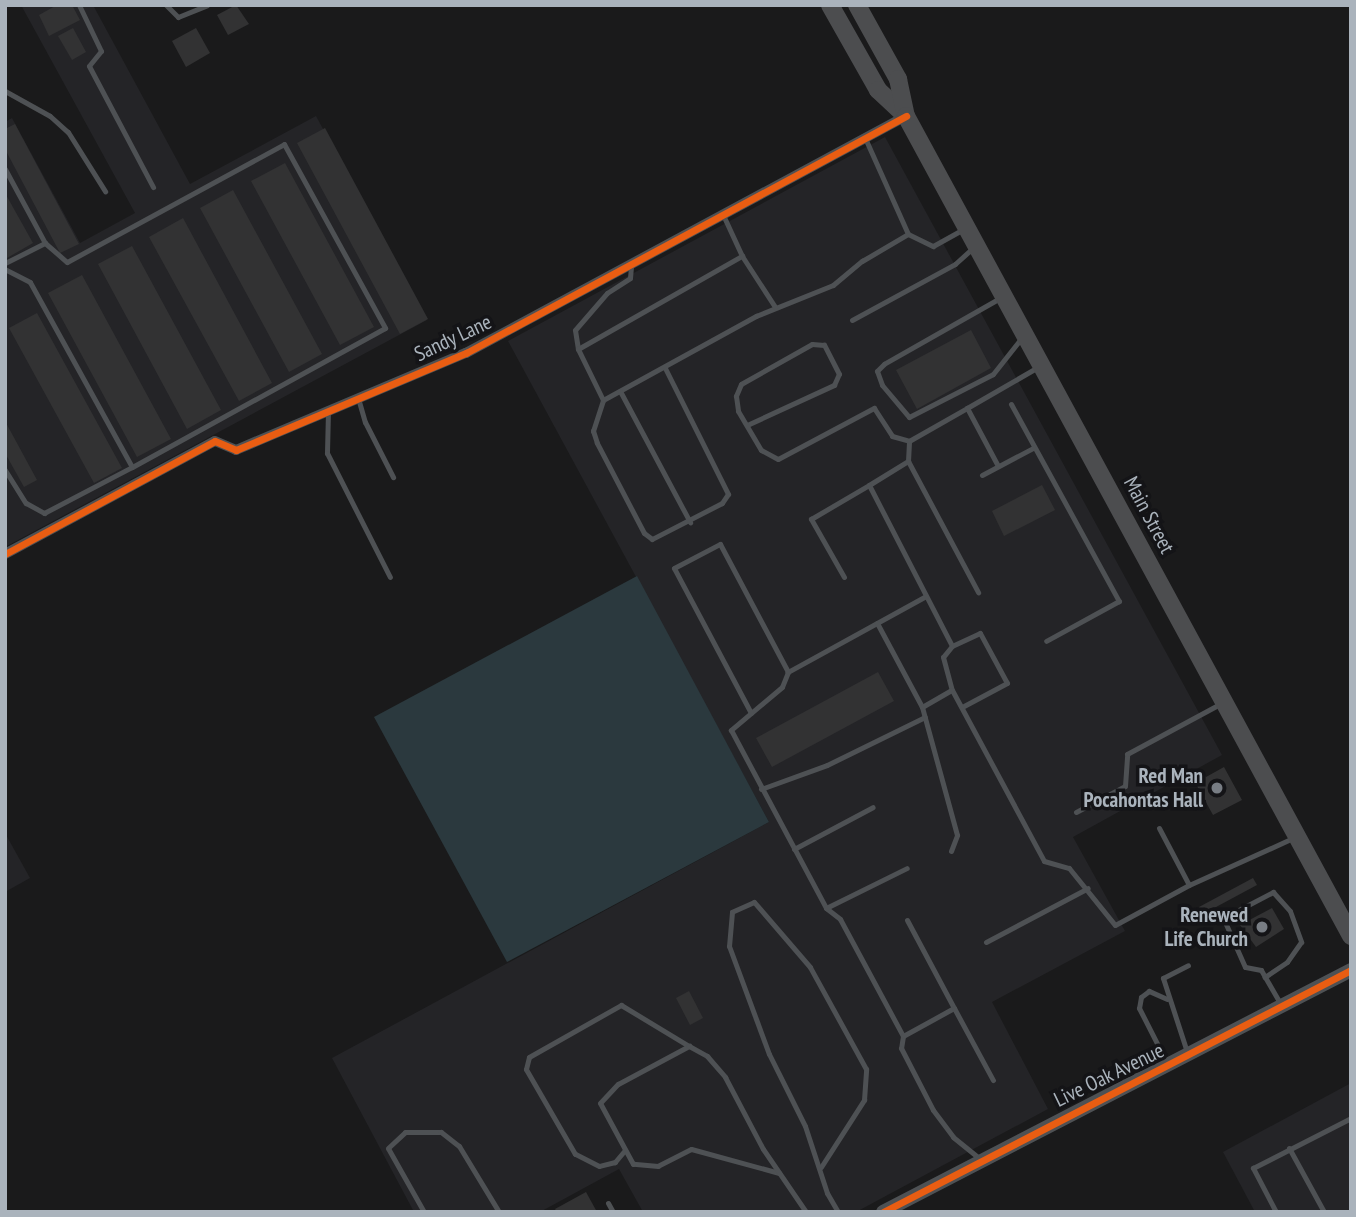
<!DOCTYPE html>
<style>
body{margin:0}
#map{position:relative;width:1356px;height:1217px;overflow:hidden;background:#1a1a1b;font-family:"PT Sans Narrow",sans-serif}
div>[style]{position:absolute}
[style*='--x']{left:calc(var(--x)*1px);top:calc(var(--y)*1px);width:calc(var(--w)*1px);rotate:calc(var(--a)*1deg)}
.built>*{inset:0;background:#242427}
.water>*{inset:0;background:#2b393e}
.building>*{inset:0;background:#323233}
.service>*{height:5px;margin:-2.5px;padding:0 2.5px;transform-origin:2.5px;border-radius:2.5px;background:#4e5154}
.minor>*{height:10px;margin:-5px;padding:0 5px;transform-origin:5px;border-radius:5px;background:#4e5154}
.tertiary>*{height:14px;margin:-7px;padding:0 7px;transform-origin:7px;border-radius:7px;background:#4e5154}
.primary>*{height:18px;margin:-9px;padding:0 9px;transform-origin:9px;border-radius:9px;background:#4c4d4f}
.cycleway>*{height:7px;margin:-3.5px;padding:0 3.5px;transform-origin:3.5px;border-radius:3.5px;background:#e95d12}
.dots>*{width:19px;height:19px;translate:-50% -50%;box-sizing:border-box;border:4px solid #141417;border-radius:50%}
span{translate:-50% -50%;white-space:nowrap;text-align:center;line-height:1.15;-webkit-text-stroke:7px #141417;paint-order:stroke}
.street-label{font-size:21px;color:#aab3bc}
.poi-label{font-size:21px;color:#aab3bc;font-weight:700}
.right{translate:-100% -50%;text-align:right}
.frame{position:absolute;inset:0;border:7px solid #aab3bc;pointer-events:none}
</style>
<div id="map">
<div class="built">
<div style="clip-path:polygon(21px 5px,93px 5px,190px 184px,316px 116px,427px 320px,5px 547px,5px 122px,12px 118px,80px 243px,135px 213px)"></div>
<div style="clip-path:polygon(885px 137px,1222px 755px,1073px 837px,1125px 931px,992px 1002px,1048px 1109px,856px 1212px,643px 1212px,619px 1169px,540px 1212px,414px 1212px,332px 1058px,769px 822px,508px 341px)"></div>
<div style="clip-path:polygon(5px 833px,30px 878px,5px 892px)"></div>
<div style="clip-path:polygon(1351px 1083px,1351px 1212px,1255px 1212px,1223px 1152px)"></div>
</div>
<div class="water">
<div style="clip-path:polygon(637px 576px,769px 822px,507px 962px,374px 717px)"></div>
</div>
<div class="building">
<div style="clip-path:polygon(57px 5px,72px 5px,80px 20px,49px 36px,39px 15px)"></div>
<div style="clip-path:polygon(236px 5px,249px 24px,228px 35px,217px 15px)"></div>
<div style="clip-path:polygon(73px 28px,86px 52px,72px 60px,58px 36px)"></div>
<div style="clip-path:polygon(196px 28px,210px 53px,186px 67px,172px 41px)"></div>
<div style="clip-path:polygon(15px 124px,79px 244px,60px 253px,5px 149px,5px 129px)"></div>
<div style="clip-path:polygon(325px 128px,428px 319px,400px 334px,297px 143px)"></div>
<div style="clip-path:polygon(285px 163px,374px 327px,340px 345px,251px 181px)"></div>
<div style="clip-path:polygon(233px 190px,322px 354px,289px 372px,200px 208px)"></div>
<div style="clip-path:polygon(5px 193px,33px 243px,7px 258px,5px 255px)"></div>
<div style="clip-path:polygon(183px 218px,272px 383px,239px 401px,149px 237px)"></div>
<div style="clip-path:polygon(132px 246px,221px 410px,187px 429px,98px 264px)"></div>
<div style="clip-path:polygon(82px 275px,171px 439px,137px 457px,48px 293px)"></div>
<div style="clip-path:polygon(37px 313px,122px 468px,94px 483px,9px 328px)"></div>
<div style="clip-path:polygon(971px 330px,991px 368px,917px 409px,896px 370px)"></div>
<div style="clip-path:polygon(5px 421px,37px 480px,24px 487px,5px 453px)"></div>
<div style="clip-path:polygon(1042px 485px,1055px 510px,1004px 536px,992px 511px)"></div>
<div style="clip-path:polygon(878px 672px,894px 701px,772px 767px,756px 738px)"></div>
<div style="clip-path:polygon(1224px 767px,1242px 800px,1213px 815px,1192px 777px,1203px 772px,1206px 777px)"></div>
<div style="clip-path:polygon(1253px 878px,1257px 885px,1203px 914px,1199px 907px)"></div>
<div style="clip-path:polygon(1272px 908px,1284px 929px,1256px 947px,1240px 925px)"></div>
<div style="clip-path:polygon(689px 991px,703px 1018px,690px 1025px,676px 998px)"></div>
<div style="clip-path:polygon(586px 1192px,597px 1212px,557px 1212px,555px 1209px)"></div>
</div>
<div class="service">
<div style="--x:79;--y:5;--w:51;--a:64.4"></div>
<div style="--x:101;--y:51;--w:19;--a:129"></div>
<div style="--x:89;--y:66;--w:137;--a:62.1"></div>
<div style="--x:166;--y:5;--w:17;--a:45"></div>
<div style="--x:178;--y:17;--w:31;--a:-22"></div>
<div style="--x:5;--y:91;--w:51;--a:29.1"></div>
<div style="--x:50;--y:116;--w:24;--a:42"></div>
<div style="--x:68;--y:132;--w:70;--a:57.9"></div>
<div style="--x:5;--y:169;--w:84;--a:61.6"></div>
<div style="--x:45;--y:243;--w:29;--a:41"></div>
<div style="--x:67;--y:262;--w:247;--a:-28.5"></div>
<div style="--x:284;--y:144;--w:210;--a:61.2"></div>
<div style="--x:385;--y:328;--w:289;--a:151.2"></div>
<div style="--x:132;--y:467;--w:211;--a:-118.9"></div>
<div style="--x:30;--y:282;--w:28;--a:-153"></div>
<div style="--x:724;--y:217;--w:43;--a:65.2"></div>
<div style="--x:908;--y:234;--w:28;--a:26"></div>
<div style="--x:933;--y:246;--w:35;--a:-29"></div>
<div style="--x:5;--y:263;--w:45;--a:-26.6"></div>
<div style="--x:1000;--y:298;--w:133;--a:150.4"></div>
<div style="--x:884;--y:364;--w:10;--a:135"></div>
<div style="--x:877;--y:371;--w:15;--a:70"></div>
<div style="--x:882;--y:385;--w:42;--a:49.8"></div>
<div style="--x:909;--y:417;--w:94;--a:-27.1"></div>
<div style="--x:993;--y:374;--w:48;--a:-51.7"></div>
<div style="--x:852;--y:320;--w:117;--a:-28.5"></div>
<div style="--x:955;--y:264;--w:27;--a:-42"></div>
<div style="--x:578;--y:349;--w:19;--a:-99"></div>
<div style="--x:575;--y:330;--w:49;--a:-49.1"></div>
<div style="--x:607;--y:293;--w:27;--a:-33"></div>
<div style="--x:630;--y:278;--w:11;--a:-85"></div>
<div style="--x:665;--y:368;--w:141;--a:63.4"></div>
<div style="--x:728;--y:494;--w:11;--a:124"></div>
<div style="--x:722;--y:503;--w:79;--a:152.8"></div>
<div style="--x:652;--y:539;--w:10;--a:-143"></div>
<div style="--x:644;--y:533;--w:102;--a:-117.6"></div>
<div style="--x:597;--y:443;--w:13;--a:-108"></div>
<div style="--x:593;--y:431;--w:33;--a:-72"></div>
<div style="--x:603;--y:400;--w:175;--a:-28.8"></div>
<div style="--x:756;--y:316;--w:83;--a:-21.9"></div>
<div style="--x:833;--y:285;--w:38;--a:-40"></div>
<div style="--x:862;--y:261;--w:53;--a:-30.4"></div>
<div style="--x:908;--y:234;--w:105;--a:-114.1"></div>
<div style="--x:620;--y:391;--w:149;--a:61.9"></div>
<div style="--x:358;--y:398;--w:25;--a:74"></div>
<div style="--x:365;--y:422;--w:62;--a:63"></div>
<div style="--x:603;--y:400;--w:57;--a:-116.1"></div>
<div style="--x:578;--y:349;--w:189;--a:-29.6"></div>
<div style="--x:742;--y:256;--w:61;--a:57.1"></div>
<div style="--x:1011;--y:404;--w:225;--a:61.3"></div>
<div style="--x:1119;--y:601;--w:83;--a:151.3"></div>
<div style="--x:328;--y:411;--w:42;--a:91.4"></div>
<div style="--x:327;--y:453;--w:139;--a:63.1"></div>
<div style="--x:747;--y:425;--w:96;--a:-24.7"></div>
<div style="--x:834;--y:385;--w:12;--a:-66"></div>
<div style="--x:839;--y:374;--w:33;--a:-117"></div>
<div style="--x:824;--y:345;--w:12;--a:-175"></div>
<div style="--x:812;--y:344;--w:81;--a:150.6"></div>
<div style="--x:741;--y:384;--w:13;--a:113"></div>
<div style="--x:736;--y:396;--w:15;--a:82"></div>
<div style="--x:738;--y:411;--w:45;--a:59.5"></div>
<div style="--x:761;--y:450;--w:19;--a:28"></div>
<div style="--x:778;--y:459;--w:109;--a:-28"></div>
<div style="--x:874;--y:408;--w:33;--a:57"></div>
<div style="--x:892;--y:436;--w:18;--a:16"></div>
<div style="--x:908;--y:461;--w:20;--a:-87"></div>
<div style="--x:909;--y:441;--w:67;--a:-29.6"></div>
<div style="--x:998;--y:466;--w:66;--a:-118.1"></div>
<div style="--x:967;--y:408;--w:82;--a:-30"></div>
<div style="--x:5;--y:470;--w:39;--a:58"></div>
<div style="--x:26;--y:503;--w:21;--a:29"></div>
<div style="--x:44;--y:513;--w:99;--a:-27.6"></div>
<div style="--x:982;--y:475;--w:58;--a:-27.9"></div>
<div style="--x:869;--y:485;--w:46;--a:-31.6"></div>
<div style="--x:908;--y:461;--w:149;--a:61.9"></div>
<div style="--x:844;--y:577;--w:67;--a:-119.6"></div>
<div style="--x:811;--y:519;--w:67;--a:-30.4"></div>
<div style="--x:869;--y:485;--w:181;--a:62.7"></div>
<div style="--x:926;--y:596;--w:158;--a:151.2"></div>
<div style="--x:788;--y:672;--w:16;--a:112"></div>
<div style="--x:782;--y:687;--w:67;--a:139.9"></div>
<div style="--x:731;--y:730;--w:202;--a:61.9"></div>
<div style="--x:826;--y:908;--w:18;--a:38"></div>
<div style="--x:840;--y:919;--w:133;--a:61.7"></div>
<div style="--x:903;--y:1036;--w:12;--a:99"></div>
<div style="--x:901;--y:1048;--w:70;--a:62.7"></div>
<div style="--x:933;--y:1110;--w:34;--a:53"></div>
<div style="--x:953;--y:1137;--w:35;--a:39"></div>
<div style="--x:877;--y:623;--w:95;--a:61.8"></div>
<div style="--x:962;--y:707;--w:51;--a:-28.1"></div>
<div style="--x:1007;--y:683;--w:57;--a:-118.4"></div>
<div style="--x:980;--y:633;--w:31;--a:155"></div>
<div style="--x:952;--y:646;--w:14;--a:129"></div>
<div style="--x:943;--y:657;--w:34;--a:75"></div>
<div style="--x:952;--y:690;--w:194;--a:61.7"></div>
<div style="--x:1044;--y:861;--w:26;--a:16"></div>
<div style="--x:1069;--y:868;--w:73;--a:51.1"></div>
<div style="--x:1115;--y:925;--w:84;--a:-28.4"></div>
<div style="--x:751;--y:713;--w:164;--a:-118"></div>
<div style="--x:674;--y:568;--w:52;--a:-27.6"></div>
<div style="--x:720;--y:544;--w:145;--a:62"></div>
<div style="--x:761;--y:789;--w:70;--a:-20"></div>
<div style="--x:827;--y:765;--w:109;--a:-26.1"></div>
<div style="--x:1076;--y:812;--w:55;--a:-28"></div>
<div style="--x:1125;--y:786;--w:32;--a:-86"></div>
<div style="--x:1127;--y:754;--w:106;--a:-28.3"></div>
<div style="--x:1159;--y:828;--w:64;--a:62.2"></div>
<div style="--x:1189;--y:885;--w:114;--a:-24.3"></div>
<div style="--x:794;--y:849;--w:89;--a:-28"></div>
<div style="--x:951;--y:851;--w:17;--a:-69"></div>
<div style="--x:957;--y:835;--w:133;--a:-105.3"></div>
<div style="--x:922;--y:707;--w:34;--a:-30"></div>
<div style="--x:826;--y:908;--w:90;--a:-26.3"></div>
<div style="--x:907;--y:920;--w:100;--a:61.9"></div>
<div style="--x:986;--y:942;--w:115;--a:-27.9"></div>
<div style="--x:1265;--y:977;--w:8;--a:-120"></div>
<div style="--x:1261;--y:970;--w:16;--a:-169"></div>
<div style="--x:1245;--y:967;--w:49;--a:-114"></div>
<div style="--x:1225;--y:922;--w:8;--a:-60"></div>
<div style="--x:1229;--y:915;--w:50;--a:-27.6"></div>
<div style="--x:1273;--y:892;--w:25;--a:48"></div>
<div style="--x:1290;--y:911;--w:33;--a:70"></div>
<div style="--x:1301;--y:942;--w:24;--a:125"></div>
<div style="--x:1287;--y:962;--w:27;--a:146"></div>
<div style="--x:1265;--y:977;--w:32;--a:60"></div>
<div style="--x:1167;--y:999;--w:20;--a:-156"></div>
<div style="--x:1149;--y:991;--w:10;--a:143"></div>
<div style="--x:1141;--y:997;--w:11;--a:100"></div>
<div style="--x:1139;--y:1008;--w:64;--a:63"></div>
<div style="--x:903;--y:1036;--w:58;--a:-28.8"></div>
<div style="--x:954;--y:1008;--w:82;--a:61.6"></div>
<div style="--x:1187;--y:1052;--w:78;--a:-108"></div>
<div style="--x:1163;--y:978;--w:28;--a:-27"></div>
<div style="--x:1289;--y:1148;--w:73;--a:61.3"></div>
<div style="--x:625;--y:1150;--w:16;--a:130"></div>
<div style="--x:615;--y:1162;--w:16;--a:166"></div>
<div style="--x:599;--y:1166;--w:27;--a:-153"></div>
<div style="--x:575;--y:1154;--w:98;--a:-120"></div>
<div style="--x:526;--y:1069;--w:12;--a:-76"></div>
<div style="--x:529;--y:1057;--w:106;--a:-29.5"></div>
<div style="--x:621;--y:1005;--w:79;--a:31.1"></div>
<div style="--x:821;--y:1167;--w:80;--a:-57.3"></div>
<div style="--x:864;--y:1100;--w:31;--a:-86"></div>
<div style="--x:866;--y:1069;--w:116;--a:-118.8"></div>
<div style="--x:810;--y:967;--w:86;--a:-130.7"></div>
<div style="--x:754;--y:902;--w:24;--a:156"></div>
<div style="--x:732;--y:912;--w:34;--a:95"></div>
<div style="--x:729;--y:946;--w:115;--a:69.7"></div>
<div style="--x:769;--y:1054;--w:80;--a:63.4"></div>
<div style="--x:805;--y:1126;--w:71;--a:71.8"></div>
<div style="--x:827;--y:1193;--w:22;--a:60"></div>
<div style="--x:779;--y:1173;--w:91;--a:-164.7"></div>
<div style="--x:691;--y:1149;--w:37;--a:153"></div>
<div style="--x:658;--y:1166;--w:25;--a:-175"></div>
<div style="--x:633;--y:1164;--w:69;--a:-118.4"></div>
<div style="--x:600;--y:1103;--w:26;--a:-47"></div>
<div style="--x:618;--y:1084;--w:81;--a:-28.2"></div>
<div style="--x:689;--y:1046;--w:21;--a:29"></div>
<div style="--x:707;--y:1056;--w:28;--a:49"></div>
<div style="--x:725;--y:1077;--w:81;--a:62.2"></div>
<div style="--x:763;--y:1149;--w:76;--a:55.7"></div>
<div style="--x:608;--y:1203;--w:10;--a:61"></div>
<div style="--x:424;--y:1212;--w:73;--a:-119.4"></div>
<div style="--x:388;--y:1148;--w:23;--a:-43"></div>
<div style="--x:405;--y:1132;--w:36;--a:0"></div>
<div style="--x:441;--y:1132;--w:23;--a:38"></div>
<div style="--x:459;--y:1146;--w:77;--a:58.8"></div>
<div style="--x:1276;--y:1212;--w:50;--a:-117.6"></div>
<div style="--x:1253;--y:1168;--w:110;--a:-27"></div>
</div>
<div class="minor">
<div style="--x:5;--y:554;--w:238;--a:-28.3"></div>
<div style="--x:215;--y:441;--w:23;--a:23"></div>
<div style="--x:236;--y:450;--w:250;--a:-22.9"></div>
<div style="--x:466;--y:353;--w:500;--a:-28.3"></div>
</div>
<div class="tertiary">
<div style="--x:883;--y:1212;--w:527;--a:-27.34"></div>
</div>
<div class="primary">
<div style="--x:830;--y:5;--w:98;--a:60.5"></div>
<div style="--x:878;--y:90;--w:38;--a:43"></div>
<div style="--x:857;--y:5;--w:85;--a:61"></div>
<div style="--x:898;--y:79;--w:38;--a:78"></div>
<div style="--x:906;--y:116;--w:933;--a:61.51"></div>
</div>
<div class="cycleway">
<div style="--x:5;--y:554;--w:238;--a:-28.3"></div>
<div style="--x:215;--y:441;--w:23;--a:23"></div>
<div style="--x:236;--y:450;--w:250;--a:-22.9"></div>
<div style="--x:466;--y:353;--w:500;--a:-28.3"></div>
<div style="--x:883;--y:1212;--w:527;--a:-27.34"></div>
</div>
<div class="dots">
<div style="left:1217px;top:788px;background:#787d84"></div>
<div style="left:1262px;top:927px;background:#787d84"></div>
</div>
<div class="street-label">
<span style="left:453px;top:338px;rotate:-25deg">Sandy Lane</span>
<span style="left:1149px;top:515px;rotate:62deg">Main Street</span>
<span style="left:1109px;top:1075px;rotate:-26deg">Live Oak Avenue</span>
</div>
<div class="poi-label">
<span class="right" style="left:1203px;top:788px">Red Man<br>Pocahontas Hall</span>
<span class="right" style="left:1248px;top:927px">Renewed<br>Life Church</span>
</div>
<div class="frame"></div>
</div>
